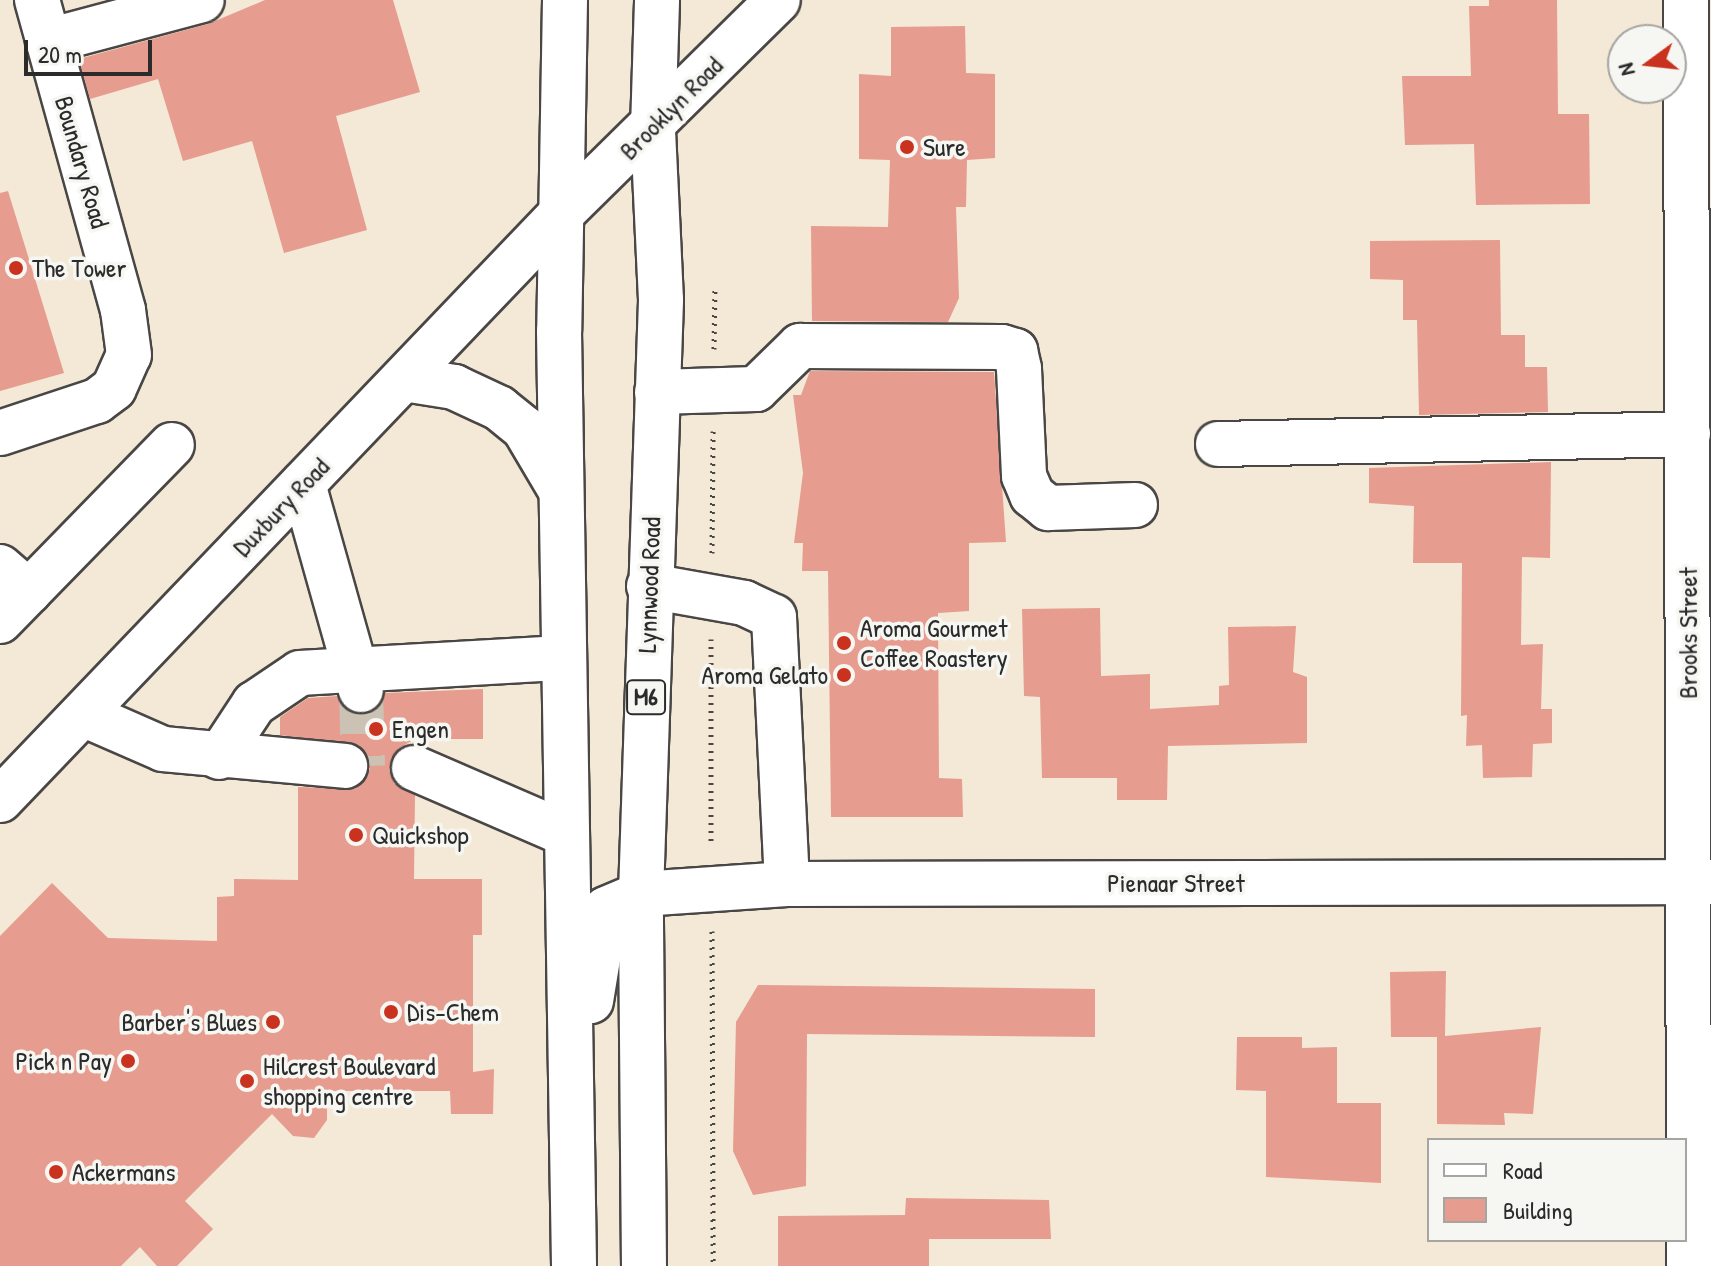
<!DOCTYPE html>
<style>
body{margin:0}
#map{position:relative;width:1711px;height:1266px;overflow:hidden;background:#f4e8d6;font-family:"Patrick Hand",sans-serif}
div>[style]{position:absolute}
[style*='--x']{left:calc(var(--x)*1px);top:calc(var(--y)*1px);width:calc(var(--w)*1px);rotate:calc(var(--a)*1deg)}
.building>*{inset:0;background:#e69c8e}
.minor-tunnel>*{height:44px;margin-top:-22px;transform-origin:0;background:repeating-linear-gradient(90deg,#ccc2b4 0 44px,transparent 0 66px)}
.path>*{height:5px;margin-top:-2.5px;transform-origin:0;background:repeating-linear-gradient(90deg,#494745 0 2px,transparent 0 8px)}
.roads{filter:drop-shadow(2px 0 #494745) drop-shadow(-2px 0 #494745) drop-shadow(0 2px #494745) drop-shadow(0 -2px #494745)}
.minor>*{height:44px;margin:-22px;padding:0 22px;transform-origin:22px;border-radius:22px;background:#fff}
.major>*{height:44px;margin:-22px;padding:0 22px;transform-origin:22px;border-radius:22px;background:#fff}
.dots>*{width:22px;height:22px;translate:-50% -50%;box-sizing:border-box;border:4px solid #f6f6f2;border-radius:50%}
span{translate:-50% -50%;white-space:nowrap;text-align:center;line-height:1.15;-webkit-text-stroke:7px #f6f6f2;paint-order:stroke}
.shield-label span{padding:2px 6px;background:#f6f6f2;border:2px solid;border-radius:6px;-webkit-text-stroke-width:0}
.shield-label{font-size:24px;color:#2b2b2b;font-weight:700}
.street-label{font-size:26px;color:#2b2b2b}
.poi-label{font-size:26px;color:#2b2b2b}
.left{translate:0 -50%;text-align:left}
.right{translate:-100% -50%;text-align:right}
.legend{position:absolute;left:1427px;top:1138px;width:260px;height:104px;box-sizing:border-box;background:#f6f6f2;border:2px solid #a5a5a2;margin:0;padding:10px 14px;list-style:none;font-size:24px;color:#2b2b2b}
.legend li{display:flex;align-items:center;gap:16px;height:40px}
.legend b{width:40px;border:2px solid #a5a5a2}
.north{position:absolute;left:1607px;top:24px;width:80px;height:80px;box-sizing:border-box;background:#f6f6f2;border:2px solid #a5a5a2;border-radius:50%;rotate:255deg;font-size:22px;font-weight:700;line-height:32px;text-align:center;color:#2b2b2b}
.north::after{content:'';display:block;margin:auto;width:28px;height:36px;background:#c8321e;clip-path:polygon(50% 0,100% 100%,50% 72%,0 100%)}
.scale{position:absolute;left:24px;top:40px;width:128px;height:36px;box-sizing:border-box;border:4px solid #2b2b2b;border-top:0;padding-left:10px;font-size:24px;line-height:28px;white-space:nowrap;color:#2b2b2b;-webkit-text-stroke:6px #f6f6f2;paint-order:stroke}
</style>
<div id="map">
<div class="building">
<div style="clip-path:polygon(265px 0,393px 0,420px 92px,336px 116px,367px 230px,284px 253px,252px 141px,183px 161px,158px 79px,90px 99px,79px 59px,208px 24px)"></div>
<div style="clip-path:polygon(1489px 0,1557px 0,1558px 114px,1589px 114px,1590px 204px,1476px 205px,1474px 144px,1405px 145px,1402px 76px,1471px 76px,1469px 6px,1489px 6px)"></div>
<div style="clip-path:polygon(965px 26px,966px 73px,995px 74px,995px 158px,967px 160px,966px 207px,956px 207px,959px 298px,948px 322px,812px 321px,811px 226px,888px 227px,890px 160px,859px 159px,859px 74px,891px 76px,891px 27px)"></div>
<div style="clip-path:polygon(8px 191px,64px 373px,0 391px,0 193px)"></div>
<div style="clip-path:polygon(1500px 240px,1501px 335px,1525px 335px,1525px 367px,1547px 367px,1548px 412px,1419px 415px,1417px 320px,1403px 320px,1403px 280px,1370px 279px,1370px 241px)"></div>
<div style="clip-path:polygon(810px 371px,994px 372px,1006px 542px,969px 543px,969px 611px,938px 613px,939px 778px,962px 779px,963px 817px,831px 817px,828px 571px,802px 571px,803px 543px,794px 543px,803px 473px,793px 395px,801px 395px)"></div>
<div style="clip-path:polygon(1551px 462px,1550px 558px,1522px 557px,1521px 645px,1543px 644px,1541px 709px,1552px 709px,1552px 743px,1533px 744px,1532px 777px,1483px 778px,1482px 745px,1466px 746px,1467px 715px,1461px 716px,1462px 563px,1413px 563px,1414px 506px,1369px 503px,1369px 468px)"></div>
<div style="clip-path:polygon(1100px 608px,1101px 676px,1150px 674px,1150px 709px,1219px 705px,1219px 686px,1229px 685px,1228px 627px,1296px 626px,1293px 672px,1307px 677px,1307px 743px,1168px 746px,1167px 800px,1117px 800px,1117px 778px,1042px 778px,1040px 697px,1024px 696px,1022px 609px)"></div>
<div style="clip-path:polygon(483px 689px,483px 739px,415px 739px,399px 748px,389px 770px,394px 783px,415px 795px,414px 879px,482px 879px,482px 935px,473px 935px,473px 1072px,494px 1069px,493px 1114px,451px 1114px,450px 1091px,327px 1091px,327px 1120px,314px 1138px,293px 1136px,272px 1114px,185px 1201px,213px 1229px,177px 1266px,157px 1266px,140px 1247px,121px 1266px,0 1266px,0 936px,52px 883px,108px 938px,217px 941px,217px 897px,234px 896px,234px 879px,298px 880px,298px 787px,355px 789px,370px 769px,359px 745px,280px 735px,280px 717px,308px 698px,337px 696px,344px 708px,367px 714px,385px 693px)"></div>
<div style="clip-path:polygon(1446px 971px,1445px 1036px,1541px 1027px,1533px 1114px,1504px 1113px,1505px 1125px,1437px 1124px,1437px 1037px,1391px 1037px,1390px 972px)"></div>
<div style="clip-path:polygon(758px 985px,1095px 989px,1095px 1037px,807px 1034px,806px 1186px,753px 1195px,733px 1151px,736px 1022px)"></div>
<div style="clip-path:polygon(1237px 1037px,1302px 1037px,1302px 1048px,1337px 1047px,1337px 1103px,1381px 1103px,1381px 1183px,1266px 1177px,1266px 1091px,1236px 1090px)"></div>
<div style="clip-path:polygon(906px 1198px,1049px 1200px,1051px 1239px,929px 1239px,929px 1266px,778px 1266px,778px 1216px,905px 1215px)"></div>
</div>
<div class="minor-tunnel">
<div style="--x:361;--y:690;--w:76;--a:88.5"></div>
</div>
<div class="path">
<div style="--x:714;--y:349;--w:63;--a:-89.1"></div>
<div style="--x:712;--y:553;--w:122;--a:-89.5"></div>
<div style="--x:711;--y:639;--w:206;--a:90"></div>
<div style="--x:712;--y:931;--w:335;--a:89.8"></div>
</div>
<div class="roads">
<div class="minor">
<div style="--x:1686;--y:0;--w:1266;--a:89.86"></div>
<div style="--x:48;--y:41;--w:159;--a:-14.9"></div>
<div style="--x:657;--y:392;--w:99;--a:-1.7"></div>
<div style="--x:756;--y:389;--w:62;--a:-44.3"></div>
<div style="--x:800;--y:346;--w:202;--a:0.3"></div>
<div style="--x:1002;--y:347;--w:14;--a:17"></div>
<div style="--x:1015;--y:351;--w:18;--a:77"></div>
<div style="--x:1019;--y:369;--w:107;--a:87.3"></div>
<div style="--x:1024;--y:476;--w:21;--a:67"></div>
<div style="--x:1032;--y:495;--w:21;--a:39"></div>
<div style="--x:1048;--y:508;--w:87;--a:-2"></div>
<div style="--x:0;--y:433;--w:102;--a:-18.3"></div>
<div style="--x:97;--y:401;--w:21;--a:-37"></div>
<div style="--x:114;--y:388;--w:36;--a:-66"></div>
<div style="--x:129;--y:355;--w:45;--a:-97.6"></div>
<div style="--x:123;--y:310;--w:322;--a:-105.5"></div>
<div style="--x:1218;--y:444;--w:470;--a:-1.2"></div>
<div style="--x:303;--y:484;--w:214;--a:74.3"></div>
<div style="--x:0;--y:567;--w:38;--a:41"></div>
<div style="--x:649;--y:586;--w:97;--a:10.1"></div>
<div style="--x:744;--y:603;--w:33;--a:25"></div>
<div style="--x:774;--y:617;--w:267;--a:87.2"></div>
<div style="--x:0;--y:621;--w:246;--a:-45.7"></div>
<div style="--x:83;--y:714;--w:87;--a:23.6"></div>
<div style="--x:163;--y:749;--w:183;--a:5.3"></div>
<div style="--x:219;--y:757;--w:64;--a:-56.6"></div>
<div style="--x:254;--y:704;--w:55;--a:-34"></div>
<div style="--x:300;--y:673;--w:262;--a:-3.3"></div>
<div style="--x:414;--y:768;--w:163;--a:23.4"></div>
<div style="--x:641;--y:894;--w:146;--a:-3.9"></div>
<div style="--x:787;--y:884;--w:924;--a:-0.12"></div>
</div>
<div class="major">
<div style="--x:565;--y:0;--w:331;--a:91"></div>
<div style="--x:559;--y:331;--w:935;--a:89.08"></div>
<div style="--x:404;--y:379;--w:51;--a:9.1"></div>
<div style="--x:454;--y:387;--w:50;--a:25"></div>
<div style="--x:499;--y:408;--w:32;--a:39"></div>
<div style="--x:524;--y:428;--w:71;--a:59.5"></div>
<div style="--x:0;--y:800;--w:813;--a:-46.25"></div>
<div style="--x:562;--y:213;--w:303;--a:-44.6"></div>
<div style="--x:591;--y:1001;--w:93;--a:-80.7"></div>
<div style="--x:606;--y:909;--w:38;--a:-23"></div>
<div style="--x:644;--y:1266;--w:372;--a:-90.5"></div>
<div style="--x:641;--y:894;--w:594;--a:-88.07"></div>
<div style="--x:661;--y:300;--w:171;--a:-92.7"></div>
<div style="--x:653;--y:129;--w:129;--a:-88.2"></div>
</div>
</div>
<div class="dots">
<div style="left:907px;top:147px;background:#c8321e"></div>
<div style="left:16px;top:268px;background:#c8321e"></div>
<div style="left:844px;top:643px;background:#c8321e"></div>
<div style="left:844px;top:675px;background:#c8321e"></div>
<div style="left:376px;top:729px;background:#c8321e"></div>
<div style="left:356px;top:835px;background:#c8321e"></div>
<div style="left:391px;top:1012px;background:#c8321e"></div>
<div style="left:273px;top:1022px;background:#c8321e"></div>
<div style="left:128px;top:1061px;background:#c8321e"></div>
<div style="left:247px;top:1081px;background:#c8321e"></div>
<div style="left:56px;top:1172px;background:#c8321e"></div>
</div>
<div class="shield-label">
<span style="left:646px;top:697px">M6</span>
</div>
<div class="street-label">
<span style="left:671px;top:108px;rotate:-45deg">Brooklyn Road</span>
<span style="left:82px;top:162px;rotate:74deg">Boundary Road</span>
<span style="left:281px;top:507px;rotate:-46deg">Duxbury Road</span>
<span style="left:649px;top:585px;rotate:-88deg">Lynnwood Road</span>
<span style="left:1688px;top:633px;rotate:-90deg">Brooks Street</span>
<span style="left:1176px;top:883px">Pienaar Street</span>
</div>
<div class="poi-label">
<span class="left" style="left:923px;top:147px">Sure</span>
<span class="left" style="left:32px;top:268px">The Tower</span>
<span class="left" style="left:860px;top:643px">Aroma Gourmet<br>Coffee Roastery</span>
<span class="right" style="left:828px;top:675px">Aroma Gelato</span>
<span class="left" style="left:392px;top:729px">Engen</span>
<span class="left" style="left:372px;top:835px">Quickshop</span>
<span class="left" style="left:407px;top:1012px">Dis-Chem</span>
<span class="right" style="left:257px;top:1022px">Barber's Blues</span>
<span class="right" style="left:112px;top:1061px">Pick n Pay</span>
<span class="left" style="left:263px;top:1081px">Hilcrest Boulevard<br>shopping centre</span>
<span class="left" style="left:72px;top:1172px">Ackermans</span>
</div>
<ul class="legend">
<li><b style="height:10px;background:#fff"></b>Road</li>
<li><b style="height:22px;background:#e69c8e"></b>Building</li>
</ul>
<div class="north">N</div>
<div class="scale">20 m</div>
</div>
